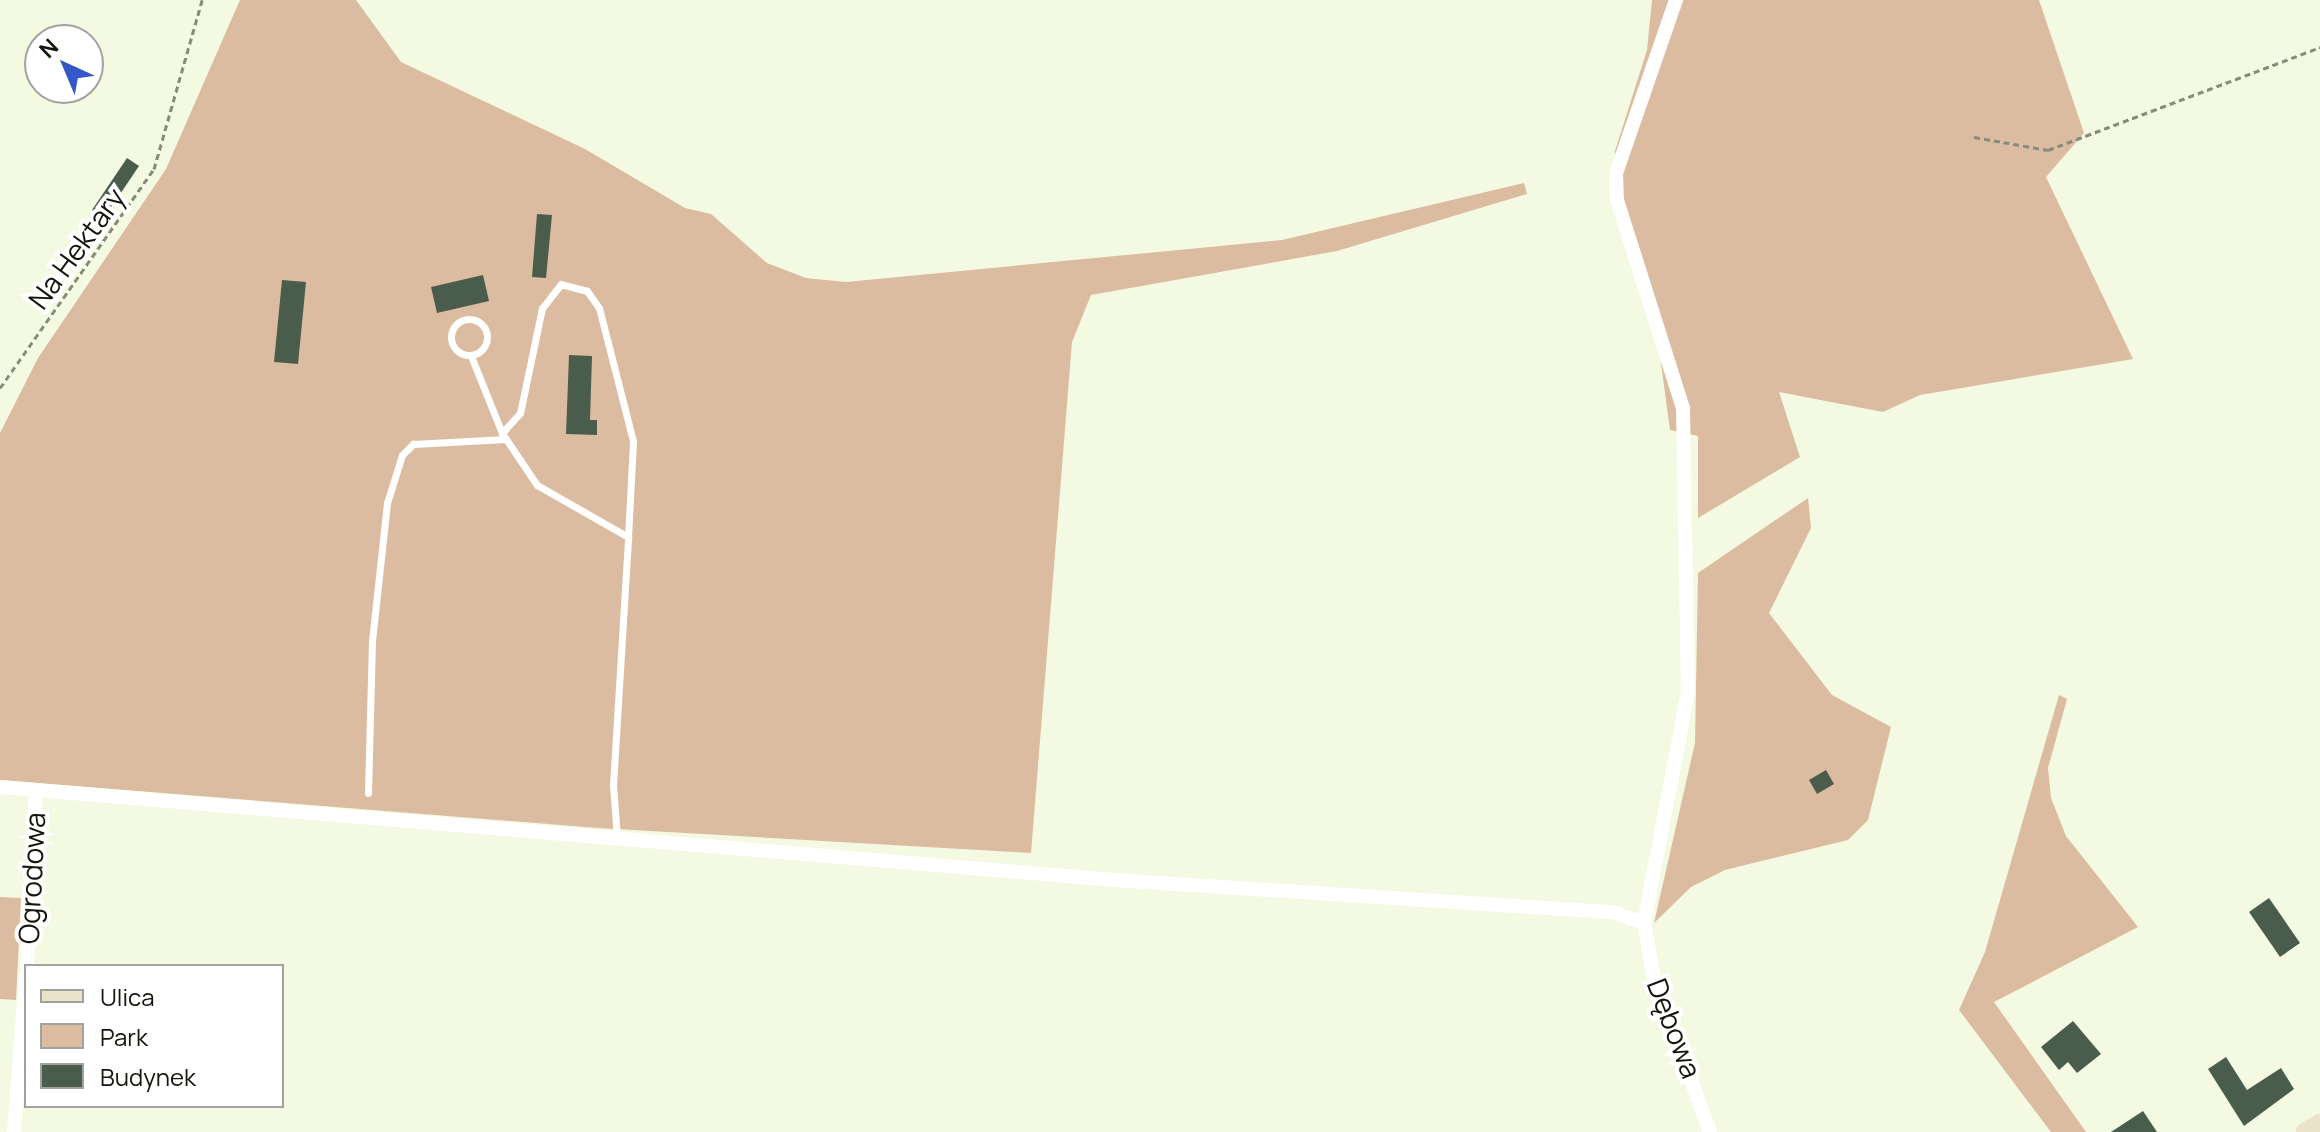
<!DOCTYPE html>
<meta charset="utf-8">
<style>
body{margin:0}
#map{position:relative;width:2320px;height:1132px;overflow:hidden;background:#f3fae1;font-family:Manrope,sans-serif}
div>[style]{position:absolute}
[style*='--x']{left:calc(var(--x)*1px);top:calc(var(--y)*1px);width:calc(var(--w)*1px);rotate:calc(var(--a)*1deg)}
.green>*{inset:0;background:#dcbca1}
.building>*{inset:0;background:#4a5c4c}
.path>*{height:3px;margin-top:-1.5px;transform-origin:0;background:repeating-linear-gradient(90deg,#868b7a 0 6px,transparent 0 10px)}
.lane>*{height:7px;margin:-3.5px;padding:0 3.5px;transform-origin:3.5px;border-radius:3.5px;background:#fff}
.lane>.ring{margin:-3.5px;padding:0;box-sizing:content-box;background:none;border:7px solid #fff;border-radius:50%}
.street>*{height:14px;margin:-7px;padding:0 7px;transform-origin:7px;border-radius:7px;background:#fff}
.secondary>*{height:20px;margin:-10px;padding:0 10px;transform-origin:10px;border-radius:10px;background:#ebe2ca}
span{translate:-50% -50%;white-space:nowrap;text-align:center;line-height:1.15;-webkit-text-stroke:8px #fff;paint-order:stroke}
.street-label{font-size:28px;color:#13150d}
.legend{position:absolute;left:24px;top:964px;width:260px;height:144px;box-sizing:border-box;background:#fff;border:2px solid #a1a19e;margin:0;padding:10px 14px;list-style:none;font-size:24px;color:#13150d}
.legend li{display:flex;align-items:center;gap:16px;height:40px}
.legend b{width:40px;border:2px solid #a1a19e}
.north{position:absolute;left:24px;top:24px;width:80px;height:80px;box-sizing:border-box;background:#fff;border:2px solid #a1a19e;border-radius:50%;rotate:316deg;font-size:22px;font-weight:700;line-height:32px;text-align:center;color:#13150d}
.north::after{content:'';display:block;margin:auto;width:28px;height:36px;background:#3458c8;clip-path:polygon(50% 0,100% 100%,50% 72%,0 100%)}
</style>
<div id="map">
<div class="green">
<div style="clip-path:polygon(240px 0,356px 0,401px 62px,585px 149px,685px 208px,711px 214px,767px 263px,806px 278px,846px 282px,1282px 240px,1524px 183px,1527px 194px,1337px 251px,1091px 295px,1072px 342px,1031px 853px,598px 828px,0 780px,0 433px,38px 358px,166px 169px)"></div>
<div style="clip-path:polygon(1652px 0,2039px 0,2084px 133px,2046px 177px,2133px 359px,1920px 395px,1883px 412px,1779px 392px,1800px 457px,1698px 518px,1698px 436px,1670px 430px,1660px 356px,1615px 208px,1615px 151px,1647px 50px)"></div>
<div style="clip-path:polygon(1808px 498px,1811px 528px,1769px 613px,1832px 695px,1891px 727px,1868px 820px,1848px 840px,1725px 870px,1691px 887px,1654px 923px,1695px 743px,1698px 573px)"></div>
<div style="clip-path:polygon(2059px 695px,2067px 699px,2048px 768px,2051px 798px,2066px 836px,2138px 927px,1994px 1002px,2086px 1132px,2051px 1132px,1959px 1010px,1985px 952px)"></div>
<div style="clip-path:polygon(0 897px,21px 898px,16px 1000px,0 999px)"></div>
</div>
<div class="building">
<div style="clip-path:polygon(127px 158px,139px 166px,104px 218px,92px 210px)"></div>
<div style="clip-path:polygon(537px 214px,552px 215px,546px 278px,532px 277px)"></div>
<div style="clip-path:polygon(483px 275px,489px 301px,437px 313px,431px 287px)"></div>
<div style="clip-path:polygon(282px 280px,306px 282px,298px 364px,274px 362px)"></div>
<div style="clip-path:polygon(569px 355px,592px 356px,590px 420px,597px 420px,597px 435px,566px 434px)"></div>
<div style="clip-path:polygon(1826px 770px,1834px 784px,1817px 794px,1809px 780px)"></div>
<div style="clip-path:polygon(2269px 898px,2300px 943px,2280px 957px,2249px 912px)"></div>
<div style="clip-path:polygon(2073px 1021px,2101px 1054px,2077px 1073px,2068px 1062px,2059px 1070px,2041px 1047px)"></div>
<div style="clip-path:polygon(2226px 1057px,2247px 1090px,2281px 1068px,2294px 1089px,2244px 1126px,2208px 1069px)"></div>
<div style="clip-path:polygon(2143px 1111px,2157px 1132px,2111px 1132px)"></div>
</div>
<div class="path">
<div style="--x:1974;--y:137;--w:75;--a:10"></div>
<div style="--x:2048;--y:150;--w:291;--a:-20.7"></div>
<div style="--x:0;--y:388;--w:268;--a:-54.9"></div>
<div style="--x:154;--y:169;--w:176;--a:-74.1"></div>
</div>
<div class="lane">
<div class="ring" style="left:451px;top:319px;width:29px;height:29px"></div>
<div style="--x:471;--y:356;--w:83;--a:68.1"></div>
<div style="--x:368;--y:793;--w:152;--a:-88.5"></div>
<div style="--x:372;--y:641;--w:139;--a:-83.8"></div>
<div style="--x:387;--y:503;--w:50;--a:-72.6"></div>
<div style="--x:402;--y:455;--w:16;--a:-45"></div>
<div style="--x:413;--y:444;--w:93;--a:-3.1"></div>
<div style="--x:617;--y:838;--w:53;--a:-94.3"></div>
<div style="--x:613;--y:785;--w:248;--a:-86.5"></div>
<div style="--x:628;--y:537;--w:96;--a:-87"></div>
<div style="--x:633;--y:441;--w:137;--a:-104.3"></div>
<div style="--x:599;--y:308;--w:21;--a:-125"></div>
<div style="--x:587;--y:291;--w:27;--a:-165"></div>
<div style="--x:561;--y:284;--w:31;--a:128"></div>
<div style="--x:542;--y:308;--w:107;--a:101.8"></div>
<div style="--x:520;--y:413;--w:27;--a:132"></div>
<div style="--x:502;--y:433;--w:63;--a:56.1"></div>
<div style="--x:537;--y:485;--w:105;--a:29.7"></div>
</div>
<div class="street">
<div style="--x:1676;--y:0;--w:183;--a:109.1"></div>
<div style="--x:1616;--y:173;--w:27;--a:88"></div>
<div style="--x:1617;--y:200;--w:218;--a:72.4"></div>
<div style="--x:1683;--y:408;--w:284;--a:89"></div>
<div style="--x:1688;--y:692;--w:235;--a:100.8"></div>
<div style="--x:1644;--y:923;--w:52;--a:80"></div>
<div style="--x:1653;--y:974;--w:168;--a:70.2"></div>
<div style="--x:0;--y:787;--w:1118;--a:4.77"></div>
<div style="--x:1114;--y:880;--w:499;--a:3.7"></div>
<div style="--x:1612;--y:912;--w:34;--a:19"></div>
<div style="--x:27;--y:966;--w:175;--a:-87.1"></div>
<div style="--x:14;--y:1132;--w:157;--a:-85.6"></div>
</div>
<div class="secondary">
<div style="--x:2306;--y:1132;--w:16;--a:-30"></div>
</div>
<div class="street-label">
<span style="left:76px;top:248px;rotate:-54deg">Na Hektary</span>
<span style="left:31px;top:878px;rotate:-87deg">Ogrodowa</span>
<span style="left:1675px;top:1028px;rotate:69deg">Dębowa</span>
</div>
<ul class="legend">
<li><b style="height:10px;background:#ebe2ca"></b>Ulica</li>
<li><b style="height:22px;background:#dcbca1"></b>Park</li>
<li><b style="height:22px;background:#4a5c4c"></b>Budynek</li>
</ul>
<div class="north">N</div>
</div>
